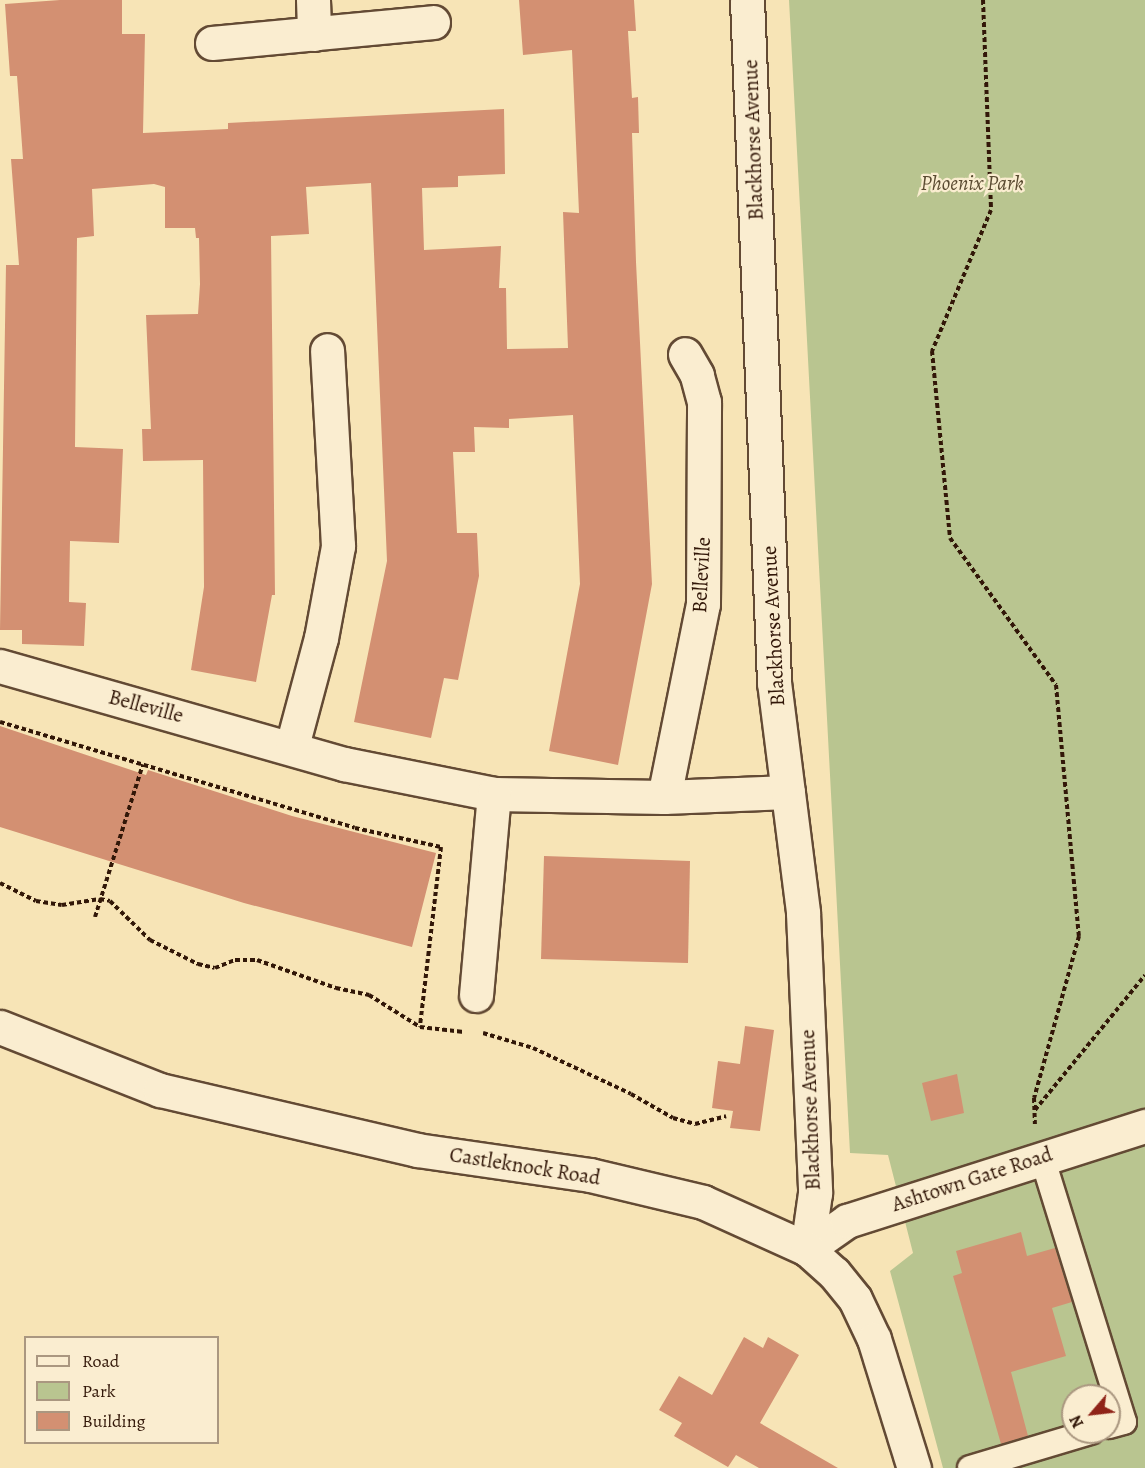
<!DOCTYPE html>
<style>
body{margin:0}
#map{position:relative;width:1145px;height:1468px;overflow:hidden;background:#f7e4b6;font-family:Alegreya,serif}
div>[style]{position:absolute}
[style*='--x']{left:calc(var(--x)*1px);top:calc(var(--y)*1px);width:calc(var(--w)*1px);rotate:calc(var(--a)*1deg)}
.green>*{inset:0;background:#b9c590}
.building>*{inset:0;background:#d39072}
.path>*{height:4px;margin-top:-2px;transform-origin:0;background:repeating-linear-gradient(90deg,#321708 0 4.5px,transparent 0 7.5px)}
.roads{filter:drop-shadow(2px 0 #634a34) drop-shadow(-2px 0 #634a34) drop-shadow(0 2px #634a34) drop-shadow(0 -2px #634a34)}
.lane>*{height:24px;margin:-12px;padding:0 12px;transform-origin:12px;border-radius:12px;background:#faedd0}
.street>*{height:33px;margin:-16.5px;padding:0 16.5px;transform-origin:16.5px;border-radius:16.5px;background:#faedd0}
.secondary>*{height:33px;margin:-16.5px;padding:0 16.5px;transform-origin:16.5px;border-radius:16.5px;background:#faedd0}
span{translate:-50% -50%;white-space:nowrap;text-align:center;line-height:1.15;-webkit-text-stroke:4.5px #faedd0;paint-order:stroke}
.street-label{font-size:21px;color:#321708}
.park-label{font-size:21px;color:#5a4b31;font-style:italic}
.legend{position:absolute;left:24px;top:1336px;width:195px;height:108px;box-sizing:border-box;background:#faedd0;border:2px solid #aa9780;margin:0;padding:8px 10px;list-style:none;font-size:18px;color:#321708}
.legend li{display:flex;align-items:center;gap:12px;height:30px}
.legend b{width:30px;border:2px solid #aa9780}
.north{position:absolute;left:1061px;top:1384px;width:60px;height:60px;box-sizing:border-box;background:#faedd0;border:2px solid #aa9780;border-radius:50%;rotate:242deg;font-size:16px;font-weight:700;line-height:24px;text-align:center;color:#321708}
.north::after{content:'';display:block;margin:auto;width:21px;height:27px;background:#8f2418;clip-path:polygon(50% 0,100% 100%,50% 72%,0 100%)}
</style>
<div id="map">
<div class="green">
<div style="clip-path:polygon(evenodd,789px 0,1145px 0,1145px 1468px,943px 1468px,890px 1271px,913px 1253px,888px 1155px,850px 1153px,789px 0,1073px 1396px,1109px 1396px,1109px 1432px,1073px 1432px,1073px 1396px)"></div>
</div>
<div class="building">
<div style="clip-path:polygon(60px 0,122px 0,122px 34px,145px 34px,143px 133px,228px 129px,228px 123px,504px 109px,505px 174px,458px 176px,458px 187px,422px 188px,424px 250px,501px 246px,499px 288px,506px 288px,507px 349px,568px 348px,563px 212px,579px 213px,572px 50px,523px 55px,519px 0,634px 0,636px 31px,628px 31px,632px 98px,638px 97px,639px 133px,632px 133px,636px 262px,652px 584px,618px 765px,549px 751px,580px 584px,573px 415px,509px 419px,509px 428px,474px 427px,475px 452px,453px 452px,457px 533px,477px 533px,479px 576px,458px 680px,444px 678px,431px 738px,354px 722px,387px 561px,371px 183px,306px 187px,309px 234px,271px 236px,275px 595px,272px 595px,256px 682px,191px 670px,204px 587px,203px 460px,143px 461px,142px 429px,151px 429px,146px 315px,198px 314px,200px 284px,199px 238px,196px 238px,195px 228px,165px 228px,165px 187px,154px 184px,92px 189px,94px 236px,77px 238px,75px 447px,123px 449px,119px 543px,70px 541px,69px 602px,86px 603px,84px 646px,22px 644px,22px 630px,0 630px,6px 265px,19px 265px,11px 159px,23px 159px,17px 76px,10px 76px,5px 4px)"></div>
<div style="clip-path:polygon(0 726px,146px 775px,148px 770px,292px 816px,436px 853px,412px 947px,244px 903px,0 827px)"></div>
<div style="clip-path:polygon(544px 856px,690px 861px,688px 963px,541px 959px)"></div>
<div style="clip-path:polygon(745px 1026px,774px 1030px,760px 1131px,730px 1128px,733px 1111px,712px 1108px,718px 1061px,740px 1064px)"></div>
<div style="clip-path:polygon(957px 1074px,964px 1113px,931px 1121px,922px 1083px)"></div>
<div style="clip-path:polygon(1021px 1232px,1027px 1256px,1055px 1248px,1072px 1302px,1052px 1308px,1066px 1356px,1011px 1372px,1028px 1436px,1001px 1444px,953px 1276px,962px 1273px,956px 1251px)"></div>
<div style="clip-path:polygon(744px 1337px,763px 1348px,768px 1337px,799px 1355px,760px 1423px,838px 1468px,759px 1468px,736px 1455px,728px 1467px,674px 1436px,682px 1423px,659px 1410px,679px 1376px,712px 1395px)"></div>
</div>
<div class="path">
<div style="--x:983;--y:0;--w:210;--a:87.8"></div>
<div style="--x:991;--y:210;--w:153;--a:112.7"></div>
<div style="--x:932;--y:351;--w:188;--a:84.5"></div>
<div style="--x:950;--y:538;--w:181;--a:54.2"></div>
<div style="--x:1056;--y:685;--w:252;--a:84.8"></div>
<div style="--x:1079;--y:936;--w:168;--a:105.5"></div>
<div style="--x:1034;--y:1098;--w:26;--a:88"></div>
<div style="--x:0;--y:722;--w:370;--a:16.6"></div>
<div style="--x:355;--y:828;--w:88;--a:12.5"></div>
<div style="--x:441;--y:847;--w:181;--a:96.7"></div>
<div style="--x:0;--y:883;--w:40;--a:26.6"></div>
<div style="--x:36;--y:901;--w:26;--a:9"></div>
<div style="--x:62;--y:905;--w:38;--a:-9"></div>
<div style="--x:100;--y:899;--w:10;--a:11"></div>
<div style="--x:110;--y:901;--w:56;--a:44.3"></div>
<div style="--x:150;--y:940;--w:54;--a:26.6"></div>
<div style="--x:198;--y:964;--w:17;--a:13"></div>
<div style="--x:215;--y:968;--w:22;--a:-22"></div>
<div style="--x:235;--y:960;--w:22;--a:0"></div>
<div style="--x:257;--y:960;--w:84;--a:19.5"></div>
<div style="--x:336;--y:988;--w:34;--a:12"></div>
<div style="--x:369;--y:995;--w:60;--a:32.1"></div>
<div style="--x:420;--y:1027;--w:44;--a:6.5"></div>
<div style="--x:95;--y:917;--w:160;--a:-72.6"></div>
<div style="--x:483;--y:1033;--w:52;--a:16.7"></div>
<div style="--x:533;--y:1048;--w:108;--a:25.1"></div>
<div style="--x:631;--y:1094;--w:48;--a:29.7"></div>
<div style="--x:673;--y:1118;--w:23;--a:15"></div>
<div style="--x:695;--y:1124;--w:32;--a:-14"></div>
<div style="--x:1035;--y:1110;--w:174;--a:-50.8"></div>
</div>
<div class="roads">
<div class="lane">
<div style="--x:1042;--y:1157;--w:277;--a:72.8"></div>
<div style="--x:1124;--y:1422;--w:16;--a:165"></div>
<div style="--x:970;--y:1468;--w:126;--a:-16.6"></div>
</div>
<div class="street">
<div style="--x:313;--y:0;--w:34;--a:88"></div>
<div style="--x:212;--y:43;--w:222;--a:-5.4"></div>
<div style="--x:0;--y:666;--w:358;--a:15.9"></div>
<div style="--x:344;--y:764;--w:153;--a:11.3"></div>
<div style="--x:494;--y:794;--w:170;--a:1"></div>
<div style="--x:664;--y:797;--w:124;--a:-2.3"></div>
<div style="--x:292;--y:746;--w:112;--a:-75"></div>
<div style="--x:321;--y:638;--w:94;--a:-79.5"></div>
<div style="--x:338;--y:546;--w:196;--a:-93.2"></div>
<div style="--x:664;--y:797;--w:197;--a:-78.6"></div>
<div style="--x:703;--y:604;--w:202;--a:-89.7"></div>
<div style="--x:704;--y:402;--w:28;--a:-105"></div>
<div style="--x:697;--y:375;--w:24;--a:-120"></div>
<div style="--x:476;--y:995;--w:202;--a:-84.9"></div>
<div style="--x:807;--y:1249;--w:49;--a:-35"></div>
<div style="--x:847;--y:1221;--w:313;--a:-17.7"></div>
</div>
<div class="secondary">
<div style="--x:747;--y:0;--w:683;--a:87.73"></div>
<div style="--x:774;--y:682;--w:233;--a:82.8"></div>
<div style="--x:803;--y:913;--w:280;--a:87.5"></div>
<div style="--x:815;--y:1193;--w:57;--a:98.1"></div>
<div style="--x:0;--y:1027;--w:172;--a:21.5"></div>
<div style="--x:160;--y:1090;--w:264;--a:13.1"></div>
<div style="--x:417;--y:1150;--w:175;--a:8.2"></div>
<div style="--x:590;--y:1175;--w:116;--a:13.4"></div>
<div style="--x:703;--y:1202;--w:114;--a:24.3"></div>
<div style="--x:807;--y:1249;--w:36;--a:42"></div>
<div style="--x:834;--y:1273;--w:33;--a:51"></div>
<div style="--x:855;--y:1299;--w:44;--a:64.6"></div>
<div style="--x:874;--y:1339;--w:135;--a:72.8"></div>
</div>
</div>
<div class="street-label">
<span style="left:753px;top:140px;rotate:-92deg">Blackhorse Avenue</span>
<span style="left:701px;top:575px;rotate:-87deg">Belleville</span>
<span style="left:773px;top:626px;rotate:-93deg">Blackhorse Avenue</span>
<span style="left:146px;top:706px;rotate:15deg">Belleville</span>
<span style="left:810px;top:1110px;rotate:-92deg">Blackhorse Avenue</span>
<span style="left:525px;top:1166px;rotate:9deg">Castleknock Road</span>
<span style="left:972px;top:1179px;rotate:-18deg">Ashtown Gate Road</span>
</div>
<div class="park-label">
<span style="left:972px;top:183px">Phoenix Park</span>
</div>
<ul class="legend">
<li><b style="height:8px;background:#faedd0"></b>Road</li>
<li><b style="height:16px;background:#b9c590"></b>Park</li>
<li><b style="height:16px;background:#d39072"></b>Building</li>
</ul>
<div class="north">N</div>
</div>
